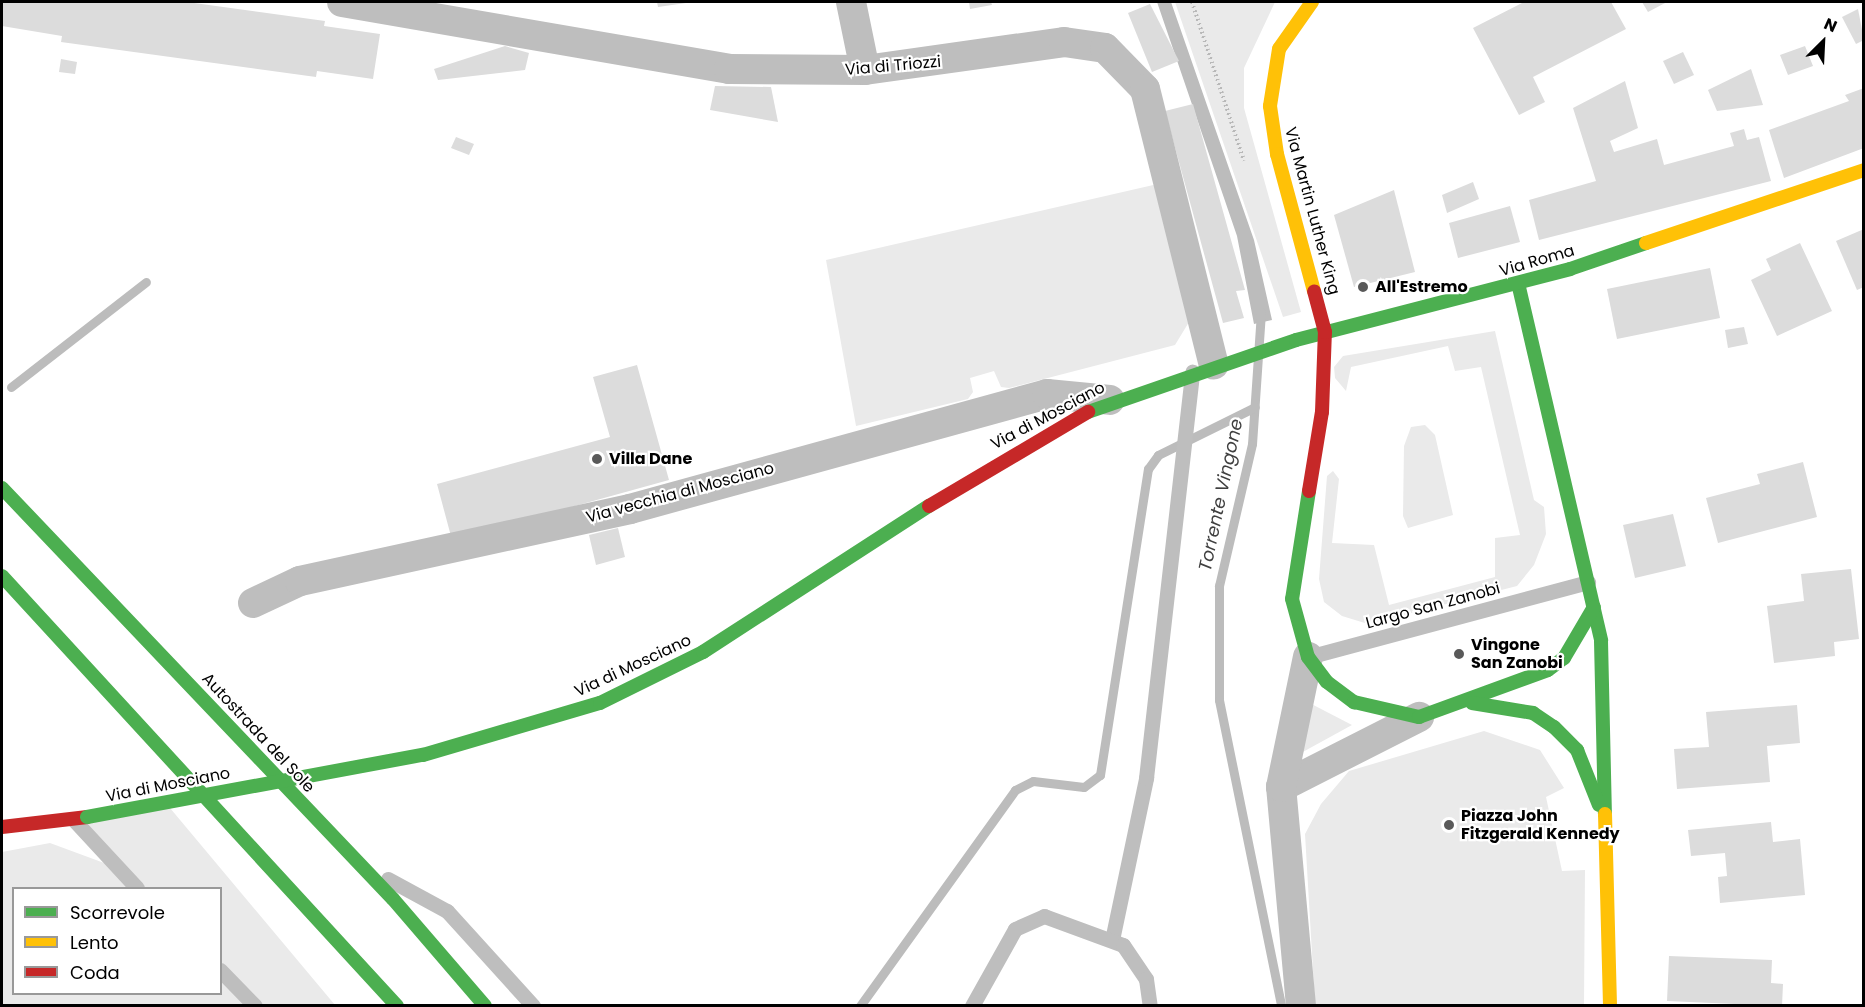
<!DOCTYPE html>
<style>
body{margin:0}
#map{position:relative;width:1865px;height:1007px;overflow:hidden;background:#fff;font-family:Poppins,sans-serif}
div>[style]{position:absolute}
.green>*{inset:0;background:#eaeaea}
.water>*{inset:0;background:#bcbcbc}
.stream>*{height:9px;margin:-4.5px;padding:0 4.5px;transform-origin:4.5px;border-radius:4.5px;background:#bcbcbc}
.building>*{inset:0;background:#dcdcdc}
.path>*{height:4px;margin-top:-2px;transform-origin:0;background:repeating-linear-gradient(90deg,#b8b8b8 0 1.5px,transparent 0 4.5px)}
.lane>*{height:15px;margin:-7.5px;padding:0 7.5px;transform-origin:7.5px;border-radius:7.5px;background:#bebebe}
.street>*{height:30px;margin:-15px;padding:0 15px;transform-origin:15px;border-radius:15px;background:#bebebe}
.fast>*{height:14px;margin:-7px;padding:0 7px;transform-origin:7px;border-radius:7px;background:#4caf50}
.slow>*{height:14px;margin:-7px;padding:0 7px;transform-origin:7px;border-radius:7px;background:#ffc107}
.jam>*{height:14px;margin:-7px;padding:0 7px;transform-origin:7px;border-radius:7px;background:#c62828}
.fast-bridge>*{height:14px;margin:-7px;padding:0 7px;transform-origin:7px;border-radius:7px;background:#4caf50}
.dots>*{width:16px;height:16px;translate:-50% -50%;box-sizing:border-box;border:3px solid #fff;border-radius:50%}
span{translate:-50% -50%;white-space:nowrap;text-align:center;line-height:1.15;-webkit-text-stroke:4.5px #fff;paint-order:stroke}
.street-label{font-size:16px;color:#000}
.poi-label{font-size:16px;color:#000;font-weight:700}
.left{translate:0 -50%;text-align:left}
.water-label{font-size:18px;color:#404040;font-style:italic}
.frame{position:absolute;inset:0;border:3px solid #000;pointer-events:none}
.legend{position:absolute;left:12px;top:887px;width:210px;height:108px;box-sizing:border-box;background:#fff;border:2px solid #999;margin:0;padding:8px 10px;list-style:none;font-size:18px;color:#000}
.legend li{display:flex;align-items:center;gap:12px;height:30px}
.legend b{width:30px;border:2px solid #999}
.north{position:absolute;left:1793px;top:12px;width:60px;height:60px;-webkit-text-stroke:4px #fff;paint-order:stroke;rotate:24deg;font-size:16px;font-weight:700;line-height:24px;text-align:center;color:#000}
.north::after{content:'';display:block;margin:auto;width:21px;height:27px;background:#000;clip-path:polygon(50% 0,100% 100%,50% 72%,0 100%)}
</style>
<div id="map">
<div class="green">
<div style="clip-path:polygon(1175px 2px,1275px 2px,1244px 68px,1244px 108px,1301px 312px,1283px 317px)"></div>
<div style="clip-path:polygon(1162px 183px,1189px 322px,1175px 345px,1009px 388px,1001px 387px,994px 371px,970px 378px,973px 392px,968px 399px,856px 426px,826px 260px)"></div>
<div style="clip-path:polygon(1495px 331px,1534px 500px,1544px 507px,1546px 534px,1534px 565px,1517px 586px,1368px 624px,1342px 616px,1324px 602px,1319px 579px,1327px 476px,1333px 471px,1339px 479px,1332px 543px,1374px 545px,1389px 605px,1495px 577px,1495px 538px,1520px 535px,1481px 367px,1455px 371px,1448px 346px,1351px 367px,1346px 391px,1335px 378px,1334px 367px,1343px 356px)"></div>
<div style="clip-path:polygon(1425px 425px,1435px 435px,1453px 515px,1408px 528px,1403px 516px,1404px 446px,1411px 427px)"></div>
<div style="clip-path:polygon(1296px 696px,1352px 725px,1290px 759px)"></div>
<div style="clip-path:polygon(1484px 731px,1540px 750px,1564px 788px,1546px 797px,1562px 871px,1585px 870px,1584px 1005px,1315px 1005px,1305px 834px,1321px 804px,1349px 771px)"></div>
<div style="clip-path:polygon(165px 802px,335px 1005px,2px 1005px,2px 852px,50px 843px,115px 867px,137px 888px,14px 888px,14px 994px,220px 994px,220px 888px,138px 888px,73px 819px)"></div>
</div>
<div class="water">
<div style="clip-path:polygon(1157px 2px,1171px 2px,1254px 240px,1272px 320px,1254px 324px,1237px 236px)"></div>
</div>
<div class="stream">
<div style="left:1261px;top:312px;width:132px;rotate:93.9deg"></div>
<div style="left:1252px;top:444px;width:146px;rotate:103.1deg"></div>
<div style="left:1219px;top:586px;width:114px;rotate:90deg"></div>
<div style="left:1219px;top:700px;width:312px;rotate:78.5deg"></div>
<div style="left:11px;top:387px;width:171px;rotate:-37.9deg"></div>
<div style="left:860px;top:1006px;width:266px;rotate:-54.3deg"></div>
<div style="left:1015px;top:790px;width:20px;rotate:-27deg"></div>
<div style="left:1033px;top:781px;width:51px;rotate:6.7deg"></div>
<div style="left:1084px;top:787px;width:20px;rotate:-37deg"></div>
<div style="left:1100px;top:775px;width:310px;rotate:-81.1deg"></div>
<div style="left:1148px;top:469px;width:17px;rotate:-54deg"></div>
<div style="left:1158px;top:455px;width:108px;rotate:-26.3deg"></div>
</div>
<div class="building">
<div style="clip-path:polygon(2px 2px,187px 2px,325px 21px,324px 26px,380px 34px,373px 79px,317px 71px,316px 77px,61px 42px,62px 36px,2px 26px)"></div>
<div style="clip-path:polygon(657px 2px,685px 2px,686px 3px,658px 7px)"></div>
<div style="clip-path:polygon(969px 2px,991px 2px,992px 5px,970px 9px)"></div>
<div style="clip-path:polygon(1524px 2px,1611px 2px,1626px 29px,1533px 77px,1545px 102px,1519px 115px,1473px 28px)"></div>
<div style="clip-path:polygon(1642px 2px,1667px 2px,1648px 12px)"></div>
<div style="clip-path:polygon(1150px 4px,1179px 61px,1152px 72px,1128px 13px)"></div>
<div style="clip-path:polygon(1858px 9px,1864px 40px,1856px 44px,1842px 17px)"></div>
<div style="clip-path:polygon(505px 46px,529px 53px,525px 70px,438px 80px,434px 69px)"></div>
<div style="clip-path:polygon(1805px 46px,1813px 66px,1788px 75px,1780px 55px)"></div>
<div style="clip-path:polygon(1683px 52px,1694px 75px,1674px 84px,1663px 61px)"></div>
<div style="clip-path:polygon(61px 59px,77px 62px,75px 74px,59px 72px)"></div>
<div style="clip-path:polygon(1751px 69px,1763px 105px,1717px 111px,1708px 90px)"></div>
<div style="clip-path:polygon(1625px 81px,1638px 128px,1610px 141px,1614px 152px,1657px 139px,1664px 165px,1734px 146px,1730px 133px,1744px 129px,1747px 140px,1759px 137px,1771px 181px,1539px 240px,1529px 200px,1596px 181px,1573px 108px)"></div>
<div style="clip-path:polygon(715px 86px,771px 87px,778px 122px,710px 110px)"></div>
<div style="clip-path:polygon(1864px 88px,1864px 148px,1784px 178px,1769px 130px,1849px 101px,1845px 95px)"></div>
<div style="clip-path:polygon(1193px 104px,1245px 290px,1236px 291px,1244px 318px,1223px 323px,1165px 111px)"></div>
<div style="clip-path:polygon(456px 137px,474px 144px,469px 155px,451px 148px)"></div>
<div style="clip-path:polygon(1473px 182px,1479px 199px,1447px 213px,1442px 195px)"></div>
<div style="clip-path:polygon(1394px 190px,1415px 272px,1354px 287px,1334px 215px)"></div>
<div style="clip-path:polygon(1510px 206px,1520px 242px,1458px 258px,1449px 223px)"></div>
<div style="clip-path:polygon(1864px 229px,1864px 287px,1857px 290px,1836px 241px)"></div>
<div style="clip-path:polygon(1800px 243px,1832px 311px,1777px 336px,1751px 280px,1771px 270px,1766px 259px)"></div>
<div style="clip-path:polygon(1710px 268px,1720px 318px,1617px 339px,1607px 289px)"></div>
<div style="clip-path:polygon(1744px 327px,1748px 344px,1728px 348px,1725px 330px)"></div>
<div style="clip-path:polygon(637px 365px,669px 480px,452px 540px,437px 484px,610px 437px,593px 377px)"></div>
<div style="clip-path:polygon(1803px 462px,1817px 517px,1718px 543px,1706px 498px,1760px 484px,1757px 474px)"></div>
<div style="clip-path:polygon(1673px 514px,1686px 566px,1635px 578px,1623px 525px)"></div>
<div style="clip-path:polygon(618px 528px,625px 557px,596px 565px,589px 535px)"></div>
<div style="clip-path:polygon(1851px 569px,1859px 639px,1834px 642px,1835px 656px,1774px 663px,1767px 606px,1804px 601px,1801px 574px)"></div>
<div style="clip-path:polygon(1797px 705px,1800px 743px,1767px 746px,1770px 782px,1677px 789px,1674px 749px,1709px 747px,1706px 712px)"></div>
<div style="clip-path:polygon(1771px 822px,1773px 842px,1800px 839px,1805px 895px,1720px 903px,1718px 877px,1727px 876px,1725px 853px,1691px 856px,1688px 830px)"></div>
<div style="clip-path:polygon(1669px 956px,1772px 960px,1771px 983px,1783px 984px,1782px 1006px,1667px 1001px)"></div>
</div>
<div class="path">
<div style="left:1192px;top:2px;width:167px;rotate:71.9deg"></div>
</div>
<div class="lane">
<div style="left:1308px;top:657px;width:290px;rotate:-15deg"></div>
<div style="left:73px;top:819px;width:94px;rotate:47.2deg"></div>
<div style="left:388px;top:879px;width:67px;rotate:28.5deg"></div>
<div style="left:447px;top:911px;width:128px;rotate:47.8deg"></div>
<div style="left:1112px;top:940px;width:166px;rotate:-78.1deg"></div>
<div style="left:1146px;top:778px;width:409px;rotate:-83.5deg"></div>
<div style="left:220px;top:970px;width:50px;rotate:45.8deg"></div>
<div style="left:972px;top:1006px;width:88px;rotate:-60.8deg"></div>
<div style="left:1015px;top:929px;width:32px;rotate:-24deg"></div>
<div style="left:1044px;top:916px;width:84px;rotate:20.2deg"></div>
<div style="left:1123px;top:945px;width:41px;rotate:55.9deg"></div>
<div style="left:1146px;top:979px;width:27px;rotate:82deg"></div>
</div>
<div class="street">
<div style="left:342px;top:2px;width:393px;rotate:9.8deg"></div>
<div style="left:729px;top:69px;width:136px;rotate:0.4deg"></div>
<div style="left:865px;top:70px;width:201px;rotate:-8deg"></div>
<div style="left:1064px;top:42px;width:41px;rotate:8.3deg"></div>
<div style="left:1105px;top:48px;width:57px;rotate:45.7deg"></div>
<div style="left:1145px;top:89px;width:284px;rotate:76deg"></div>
<div style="left:851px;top:2px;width:69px;rotate:78.4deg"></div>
<div style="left:253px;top:603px;width:52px;rotate:-25.1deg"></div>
<div style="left:300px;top:581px;width:338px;rotate:-12.3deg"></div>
<div style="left:630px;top:509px;width:433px;rotate:-15.4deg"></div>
<div style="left:1047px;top:394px;width:63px;rotate:5.4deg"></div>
<div style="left:1281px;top:787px;width:155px;rotate:-26.9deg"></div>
<div style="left:1301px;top:1006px;width:220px;rotate:-95.2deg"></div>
<div style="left:1281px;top:787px;width:133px;rotate:-78.3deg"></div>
</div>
<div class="fast">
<div style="left:1518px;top:283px;width:367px;rotate:76.9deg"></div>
<div style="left:1601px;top:641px;width:173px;rotate:88.7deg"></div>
<div style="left:1088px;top:412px;width:220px;rotate:-19.1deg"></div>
<div style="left:1296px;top:340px;width:283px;rotate:-14.5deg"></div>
<div style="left:1570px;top:269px;width:80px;rotate:-18.9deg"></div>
<div style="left:2px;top:488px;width:567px;rotate:46.43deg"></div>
<div style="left:393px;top:899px;width:141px;rotate:49.3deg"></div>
<div style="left:1309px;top:491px;width:109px;rotate:98.9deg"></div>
<div style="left:1292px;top:599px;width:60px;rotate:74.6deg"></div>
<div style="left:1308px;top:657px;width:31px;rotate:53deg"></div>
<div style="left:1327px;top:682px;width:34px;rotate:37deg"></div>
<div style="left:1354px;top:702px;width:67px;rotate:13deg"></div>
<div style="left:1419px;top:717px;width:137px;rotate:-20deg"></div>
<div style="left:1548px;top:670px;width:20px;rotate:-37deg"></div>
<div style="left:1564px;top:658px;width:59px;rotate:-59.5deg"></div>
<div style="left:2px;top:576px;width:584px;rotate:47.43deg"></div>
<div style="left:1472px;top:703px;width:62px;rotate:9.3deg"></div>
<div style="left:1533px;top:713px;width:25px;rotate:34deg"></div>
<div style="left:1554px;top:727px;width:33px;rotate:45deg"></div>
<div style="left:1577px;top:750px;width:59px;rotate:68.2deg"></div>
<div style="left:423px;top:755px;width:184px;rotate:-16.4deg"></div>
<div style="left:600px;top:703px;width:115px;rotate:-26.3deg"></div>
<div style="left:703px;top:652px;width:269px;rotate:-32.9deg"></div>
</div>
<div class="slow">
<div style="left:1312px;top:2px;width:57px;rotate:125.1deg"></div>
<div style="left:1279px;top:49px;width:58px;rotate:99deg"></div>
<div style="left:1270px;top:106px;width:49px;rotate:81.7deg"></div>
<div style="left:1277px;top:154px;width:142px;rotate:74.9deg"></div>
<div style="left:1646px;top:243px;width:230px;rotate:-18.5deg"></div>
<div style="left:1605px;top:814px;width:192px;rotate:88.5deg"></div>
</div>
<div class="jam">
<div style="left:1309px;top:491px;width:80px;rotate:-80.7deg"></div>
<div style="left:1322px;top:412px;width:80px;rotate:-87.9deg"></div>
<div style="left:1325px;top:332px;width:42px;rotate:-105deg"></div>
<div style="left:929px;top:506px;width:185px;rotate:-30.6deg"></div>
<div style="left:2px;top:827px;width:86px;rotate:-6.7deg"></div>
</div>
<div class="fast-bridge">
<div style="left:87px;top:817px;width:342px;rotate:-10.5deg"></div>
</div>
<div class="dots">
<div style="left:1363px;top:287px;background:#595959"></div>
<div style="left:597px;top:459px;background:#595959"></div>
<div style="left:1459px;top:654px;background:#595959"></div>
<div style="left:1449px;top:825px;background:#595959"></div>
</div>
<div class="street-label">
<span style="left:893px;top:66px;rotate:-5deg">Via di Triozzi</span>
<span style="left:1312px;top:211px;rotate:75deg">Via Martin Luther King</span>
<span style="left:1537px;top:261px;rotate:-16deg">Via Roma</span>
<span style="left:1048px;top:416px;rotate:-28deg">Via di Mosciano</span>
<span style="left:680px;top:493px;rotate:-15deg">Via vecchia di Mosciano</span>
<span style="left:1433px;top:606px;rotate:-15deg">Largo San Zanobi</span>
<span style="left:633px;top:666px;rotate:-25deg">Via di Mosciano</span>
<span style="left:258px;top:733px;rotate:47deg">Autostrada del Sole</span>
<span style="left:168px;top:785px;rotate:-11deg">Via di Mosciano</span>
</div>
<div class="poi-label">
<span class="left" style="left:1375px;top:287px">All'Estremo</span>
<span class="left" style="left:609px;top:459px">Villa Dane</span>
<span class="left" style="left:1471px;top:654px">Vingone<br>San Zanobi</span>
<span class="left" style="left:1461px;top:825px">Piazza John<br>Fitzgerald Kennedy</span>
</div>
<div class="water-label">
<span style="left:1221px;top:495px;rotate:-78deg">Torrente Vingone</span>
</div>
<div class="frame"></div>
<ul class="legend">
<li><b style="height:8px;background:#4caf50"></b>Scorrevole</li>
<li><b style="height:8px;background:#ffc107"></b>Lento</li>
<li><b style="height:8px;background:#c62828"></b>Coda</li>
</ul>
<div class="north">N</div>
</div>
